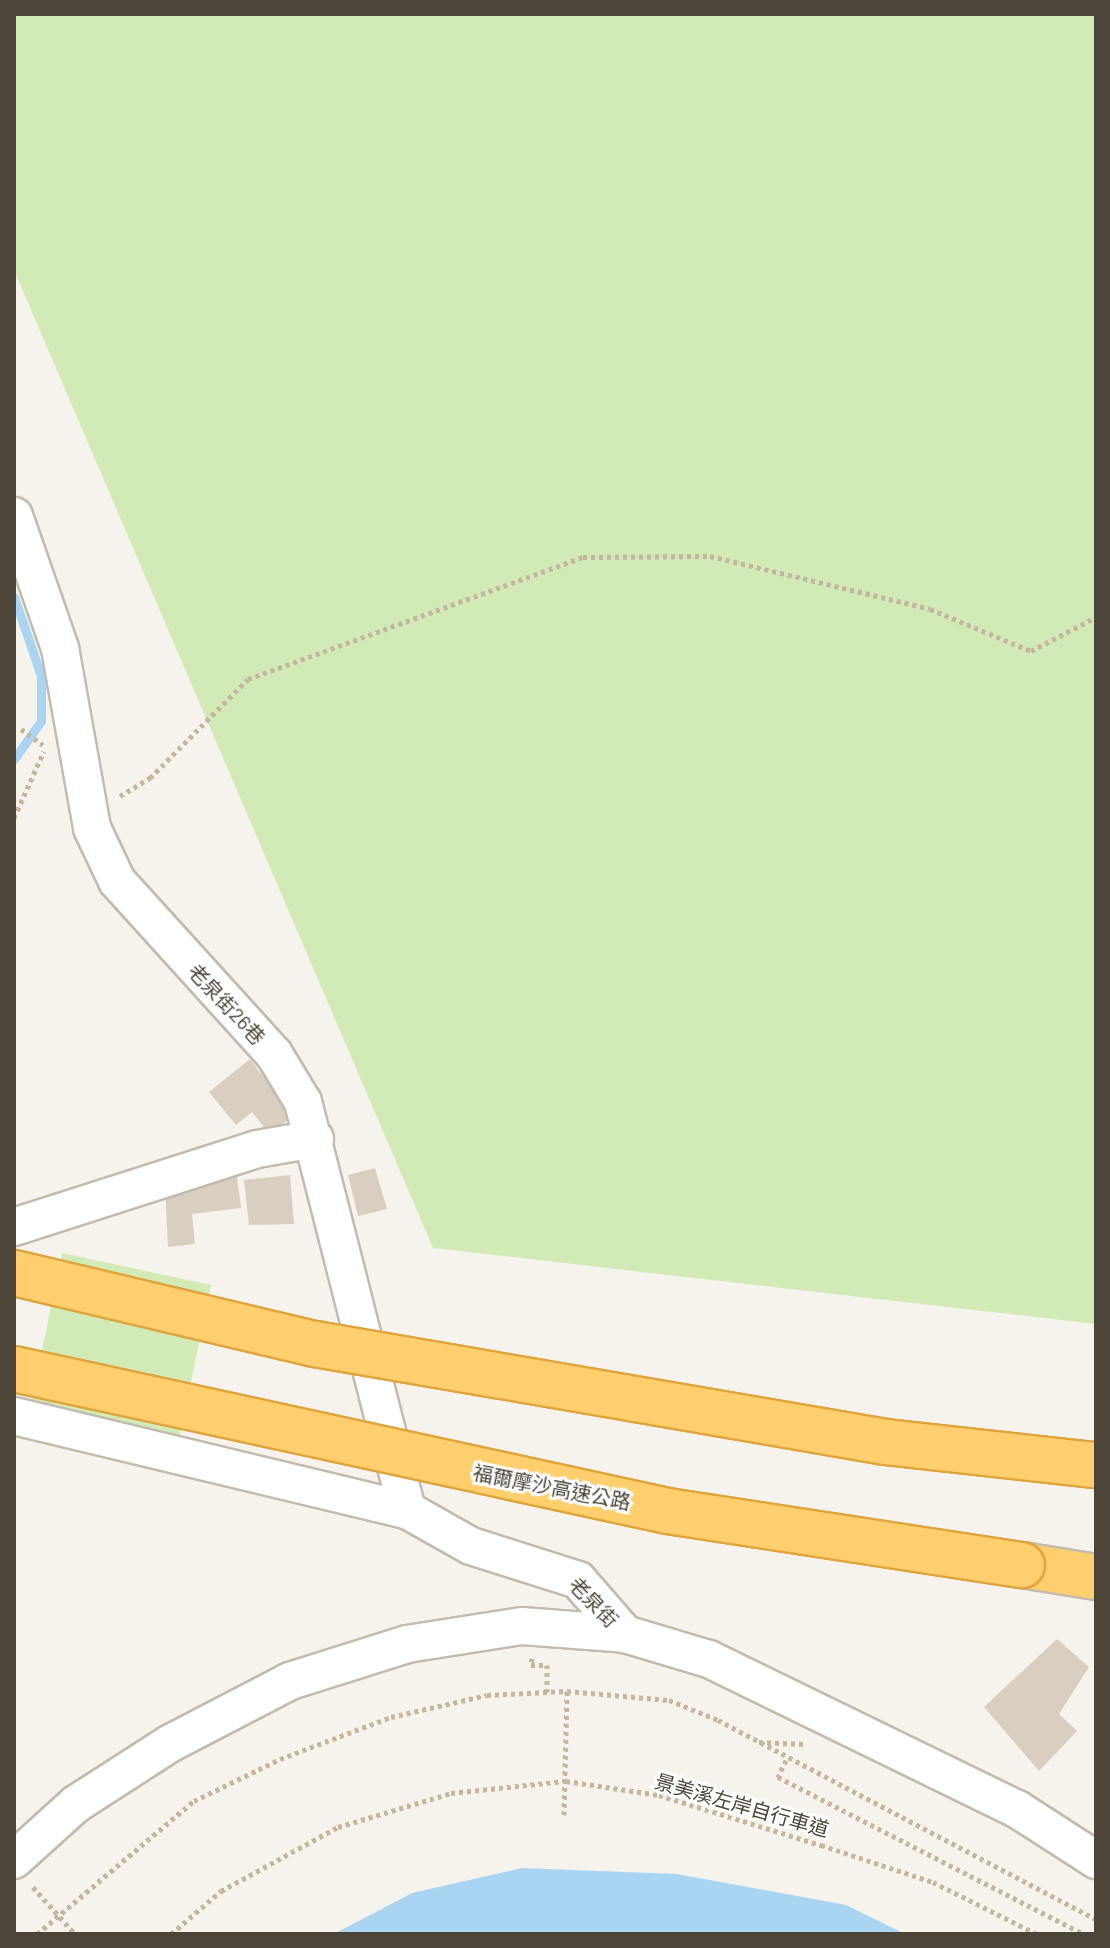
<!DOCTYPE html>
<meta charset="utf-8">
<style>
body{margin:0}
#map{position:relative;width:1110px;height:1948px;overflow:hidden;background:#f6f3ec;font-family:Barlow,"Noto Sans TC",sans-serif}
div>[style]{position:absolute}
.green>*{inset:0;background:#d2eab5}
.water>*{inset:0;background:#a9d4f2}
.stream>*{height:9px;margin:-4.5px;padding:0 4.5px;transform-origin:4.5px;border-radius:4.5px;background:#a9d4f2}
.building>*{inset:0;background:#d8cfc1}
.path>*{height:5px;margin-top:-2.5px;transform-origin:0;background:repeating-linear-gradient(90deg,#c4b79f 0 4px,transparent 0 8px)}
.roads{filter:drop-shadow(2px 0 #c2bbae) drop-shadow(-2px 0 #c2bbae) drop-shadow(0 2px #c2bbae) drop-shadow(0 -2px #c2bbae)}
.minor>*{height:36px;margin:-18px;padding:0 18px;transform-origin:18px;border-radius:18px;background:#fff}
.highway>*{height:44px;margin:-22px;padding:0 22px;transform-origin:22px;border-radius:22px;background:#ffcf6e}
.bridges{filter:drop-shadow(2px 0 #e0a43c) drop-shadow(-2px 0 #e0a43c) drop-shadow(0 2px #e0a43c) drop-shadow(0 -2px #e0a43c)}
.highway-bridge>*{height:44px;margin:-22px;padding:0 22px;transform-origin:22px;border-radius:22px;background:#ffcf6e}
span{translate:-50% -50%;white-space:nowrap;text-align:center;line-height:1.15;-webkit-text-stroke:6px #fff;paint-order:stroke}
.street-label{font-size:20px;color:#4b4439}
.frame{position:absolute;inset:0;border:16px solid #4b4439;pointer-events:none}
</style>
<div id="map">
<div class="green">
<div style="clip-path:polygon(14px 14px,1096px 14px,1096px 1324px,433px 1248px,14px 270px)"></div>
<div style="clip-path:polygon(62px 1253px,211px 1285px,178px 1445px,29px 1414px)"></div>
</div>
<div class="water">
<div style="clip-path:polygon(522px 1868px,677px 1874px,846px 1905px,905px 1934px,334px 1934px,412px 1893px)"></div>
</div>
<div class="stream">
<div style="left:14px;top:597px;width:83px;rotate:71.1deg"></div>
<div style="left:41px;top:676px;width:45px;rotate:90deg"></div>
<div style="left:41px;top:721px;width:47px;rotate:125.4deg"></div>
</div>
<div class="building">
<div style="clip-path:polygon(250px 1059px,293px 1116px,270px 1134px,252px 1112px,236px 1125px,209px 1092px)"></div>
<div style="clip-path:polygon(375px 1168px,387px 1209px,358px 1216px,348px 1175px)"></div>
<div style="clip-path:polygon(290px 1175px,294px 1224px,249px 1225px,244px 1180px)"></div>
<div style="clip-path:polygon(237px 1176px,241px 1208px,192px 1214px,195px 1244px,168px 1247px,165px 1188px)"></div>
<div style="clip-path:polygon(1057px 1639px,1089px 1667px,1059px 1714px,1077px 1731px,1039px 1771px,984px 1707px)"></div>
</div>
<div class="path">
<div style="left:21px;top:729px;width:27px;rotate:36deg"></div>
<div style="left:120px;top:796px;width:35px;rotate:-31deg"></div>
<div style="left:150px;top:778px;width:139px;rotate:-45.3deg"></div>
<div style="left:248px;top:679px;width:357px;rotate:-20deg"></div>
<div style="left:583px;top:557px;width:127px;rotate:-0.5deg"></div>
<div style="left:710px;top:556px;width:226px;rotate:13.5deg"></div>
<div style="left:930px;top:609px;width:109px;rotate:22.6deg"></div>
<div style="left:1031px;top:651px;width:73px;rotate:-27.6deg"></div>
<div style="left:14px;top:818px;width:73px;rotate:-65.9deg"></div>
<div style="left:532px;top:1658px;width:7px;rotate:98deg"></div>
<div style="left:531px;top:1665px;width:16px"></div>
<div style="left:547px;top:1665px;width:27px;rotate:90deg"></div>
<div style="left:759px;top:1742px;width:45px;rotate:2.5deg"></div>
<div style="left:786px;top:1760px;width:19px;rotate:115deg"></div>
<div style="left:778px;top:1777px;width:344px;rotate:27.2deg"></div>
<div style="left:564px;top:1815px;width:124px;rotate:-88.6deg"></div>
<div style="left:33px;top:1887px;width:63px;rotate:48.2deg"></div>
<div style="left:37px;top:1934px;width:206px;rotate:-40.3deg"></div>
<div style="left:194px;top:1801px;width:96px;rotate:-26deg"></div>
<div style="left:280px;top:1759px;width:119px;rotate:-20.7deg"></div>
<div style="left:391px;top:1717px;width:98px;rotate:-12.9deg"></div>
<div style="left:487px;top:1695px;width:80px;rotate:-2.9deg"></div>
<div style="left:567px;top:1691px;width:102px;rotate:5deg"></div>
<div style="left:669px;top:1700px;width:53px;rotate:22.2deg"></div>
<div style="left:718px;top:1720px;width:427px;rotate:27.8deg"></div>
<div style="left:171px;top:1934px;width:66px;rotate:-40.7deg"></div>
<div style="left:221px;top:1891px;width:133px;rotate:-28.7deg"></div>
<div style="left:338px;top:1827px;width:118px;rotate:-16.7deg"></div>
<div style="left:451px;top:1793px;width:116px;rotate:-6deg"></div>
<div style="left:566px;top:1781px;width:94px;rotate:8.6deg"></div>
<div style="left:659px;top:1795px;width:170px;rotate:17.2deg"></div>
<div style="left:821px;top:1845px;width:118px;rotate:18.3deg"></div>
<div style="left:933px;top:1882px;width:116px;rotate:26.6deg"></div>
</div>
<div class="roads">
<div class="minor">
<div style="left:14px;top:516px;width:140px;rotate:70.8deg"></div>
<div style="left:60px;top:648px;width:183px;rotate:79.9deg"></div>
<div style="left:92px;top:828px;width:59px;rotate:64.7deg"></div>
<div style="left:117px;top:881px;width:234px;rotate:47.8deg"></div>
<div style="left:274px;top:1054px;width:56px;rotate:58.9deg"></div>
<div style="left:303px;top:1102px;width:421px;rotate:75.7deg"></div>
<div style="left:14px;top:1227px;width:255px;rotate:-17.8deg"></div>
<div style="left:257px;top:1149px;width:59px;rotate:-9.8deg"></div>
<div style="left:14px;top:1416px;width:404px;rotate:13.5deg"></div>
<div style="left:407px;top:1510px;width:73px;rotate:29.4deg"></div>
<div style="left:471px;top:1546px;width:112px;rotate:17.6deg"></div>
<div style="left:578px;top:1580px;width:72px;rotate:49deg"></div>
<div style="left:14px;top:1860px;width:84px;rotate:-42.1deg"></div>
<div style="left:76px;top:1804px;width:111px;rotate:-32.8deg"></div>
<div style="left:169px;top:1744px;width:136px;rotate:-27.5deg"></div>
<div style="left:290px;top:1681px;width:123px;rotate:-17.5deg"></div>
<div style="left:407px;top:1644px;width:116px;rotate:-8.9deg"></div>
<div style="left:522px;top:1626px;width:103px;rotate:4.4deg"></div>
<div style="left:625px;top:1634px;width:88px;rotate:16.6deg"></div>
<div style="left:709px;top:1659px;width:343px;rotate:26deg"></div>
<div style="left:1017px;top:1809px;width:94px;rotate:32.8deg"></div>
</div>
<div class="highway">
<div style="left:1022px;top:1565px;width:75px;rotate:9.2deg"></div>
</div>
</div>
<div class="bridges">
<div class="highway-bridge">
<div style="left:14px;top:1273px;width:309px;rotate:13.3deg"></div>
<div style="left:315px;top:1344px;width:579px;rotate:9.74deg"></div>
<div style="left:886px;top:1442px;width:211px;rotate:6.3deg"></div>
<div style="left:14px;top:1369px;width:669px;rotate:12.25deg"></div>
<div style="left:668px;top:1511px;width:358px;rotate:8.7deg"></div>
</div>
</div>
<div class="street-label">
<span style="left:227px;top:1004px;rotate:47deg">老泉街26巷</span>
<span style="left:552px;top:1487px;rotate:11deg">福爾摩沙高速公路</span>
<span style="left:594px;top:1602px;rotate:46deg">老泉街</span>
<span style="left:742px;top:1805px;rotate:16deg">景美溪左岸自行車道</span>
</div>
<div class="frame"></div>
</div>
